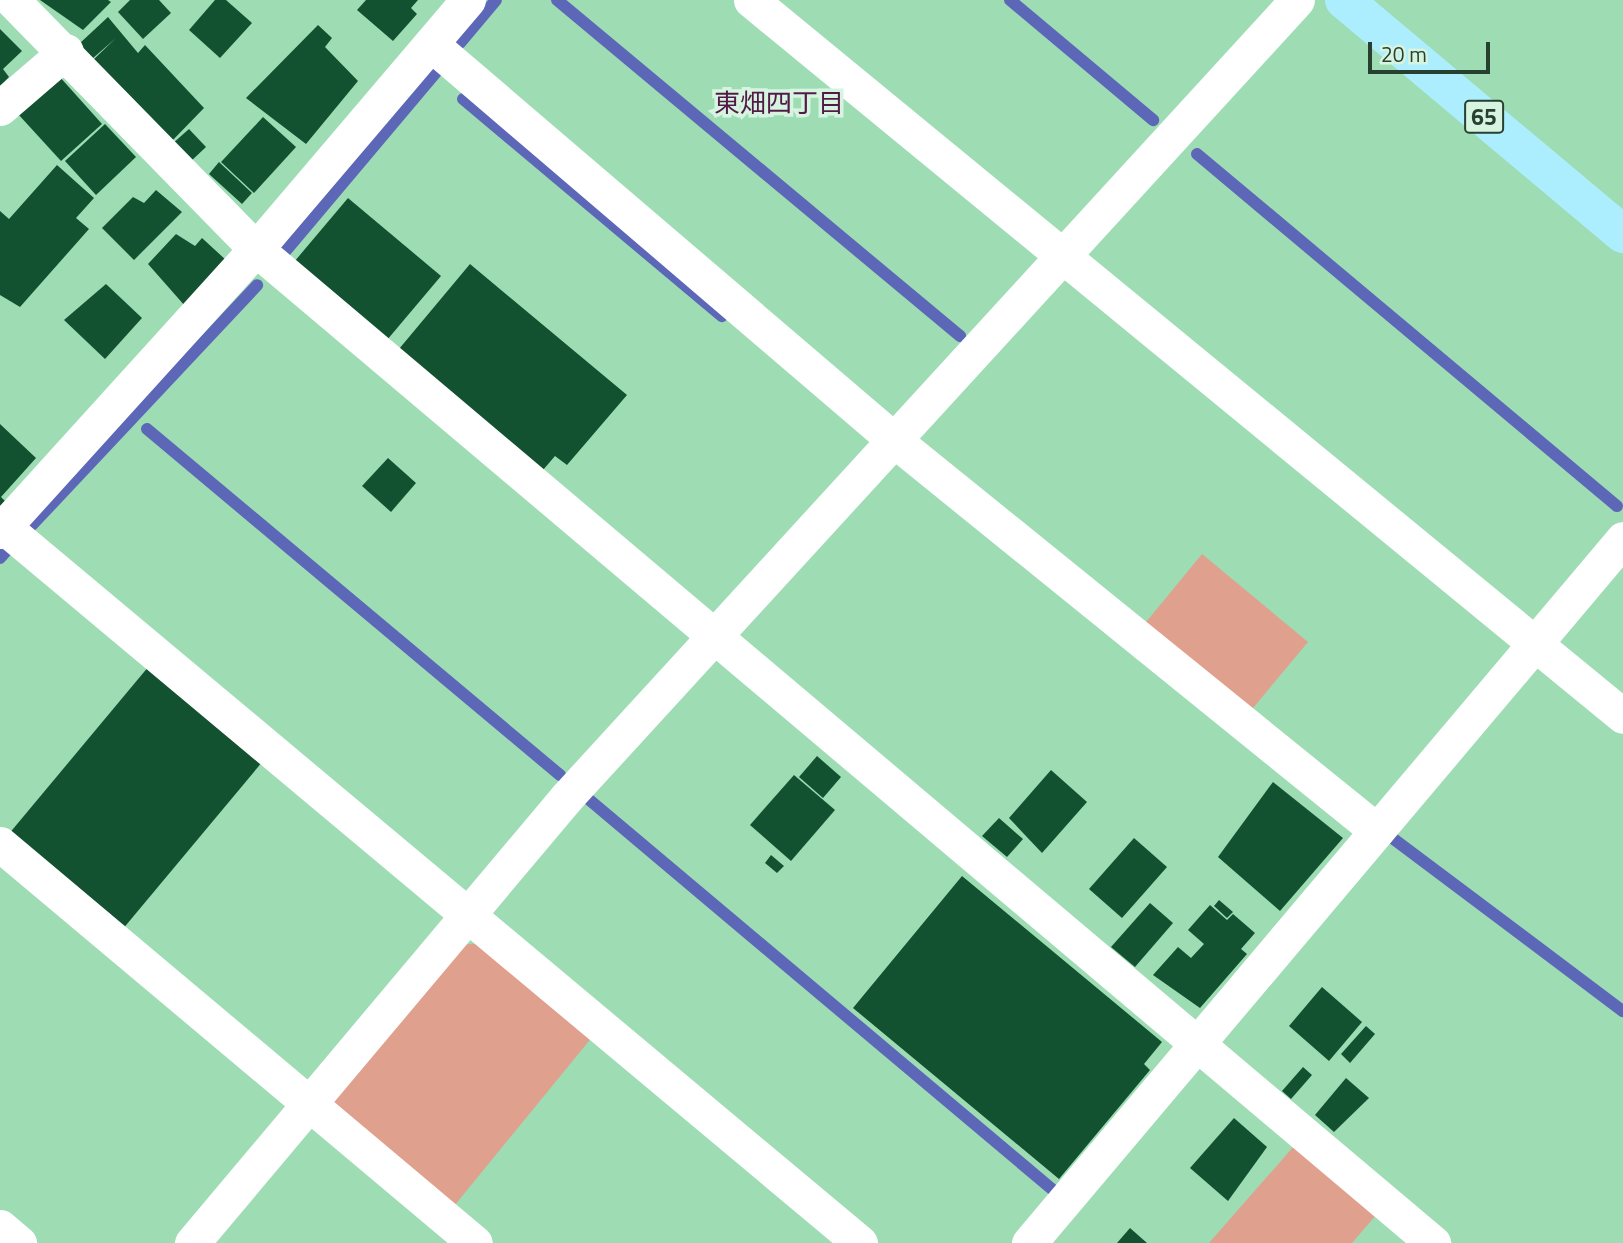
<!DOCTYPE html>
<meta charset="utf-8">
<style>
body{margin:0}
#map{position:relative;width:1623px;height:1243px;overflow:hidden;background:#9edcb4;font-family:"Titillium Web","Noto Sans JP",sans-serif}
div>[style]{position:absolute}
.green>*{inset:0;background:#e0a08e}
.stream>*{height:12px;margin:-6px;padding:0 6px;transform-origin:6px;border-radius:6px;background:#5d67b7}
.building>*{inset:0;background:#135231}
.minor>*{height:35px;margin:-17.5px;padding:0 17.5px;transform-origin:17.5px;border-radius:17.5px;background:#fff}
.primary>*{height:38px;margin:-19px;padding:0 19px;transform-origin:19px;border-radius:19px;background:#aceefe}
span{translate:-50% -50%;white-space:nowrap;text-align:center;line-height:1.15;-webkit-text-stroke:7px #d6f4e0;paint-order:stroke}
.shield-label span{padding:2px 5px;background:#d6f4e0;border:2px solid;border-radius:5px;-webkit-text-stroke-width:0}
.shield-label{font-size:23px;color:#274030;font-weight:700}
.neighbourhood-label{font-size:26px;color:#521b47}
.scale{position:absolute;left:1368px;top:42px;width:122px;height:32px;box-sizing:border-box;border:4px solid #274030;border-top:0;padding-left:9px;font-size:21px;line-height:24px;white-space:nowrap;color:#274030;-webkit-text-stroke:5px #d6f4e0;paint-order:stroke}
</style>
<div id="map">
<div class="green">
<div style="clip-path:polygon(1202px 554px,1308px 642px,1248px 714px,1142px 627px)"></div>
<div style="clip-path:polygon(481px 943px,593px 1036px,450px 1211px,333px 1113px,330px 1095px,460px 945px)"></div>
<div style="clip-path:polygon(1294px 1146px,1376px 1215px,1352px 1243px,1209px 1243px)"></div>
</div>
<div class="stream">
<div style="left:557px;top:0;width:525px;rotate:39.82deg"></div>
<div style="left:1010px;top:0;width:187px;rotate:40deg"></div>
<div style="left:460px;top:43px;width:56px;rotate:-50.1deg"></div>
<div style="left:463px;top:99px;width:338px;rotate:40deg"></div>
<div style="left:1197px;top:154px;width:548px;rotate:39.97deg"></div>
<div style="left:283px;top:254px;width:238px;rotate:-49.9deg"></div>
<div style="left:147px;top:429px;width:539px;rotate:39.96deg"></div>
<div style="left:32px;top:525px;width:329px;rotate:-46.8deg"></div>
<div style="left:0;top:558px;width:12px;rotate:-48deg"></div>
<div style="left:586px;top:797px;width:610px;rotate:40.08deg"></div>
<div style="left:1391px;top:837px;width:290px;rotate:36.9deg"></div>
</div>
<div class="building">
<div style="clip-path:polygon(40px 0,108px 0,111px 2px,83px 30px)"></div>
<div style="clip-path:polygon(130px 0,159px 0,171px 13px,143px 39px,118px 12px)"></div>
<div style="clip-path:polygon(215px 0,226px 0,252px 23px,220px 58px,189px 30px)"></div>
<div style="clip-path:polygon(366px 0,418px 0,411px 8px,417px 14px,393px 41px,357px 10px)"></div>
<div style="clip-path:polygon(108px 17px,138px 53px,145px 45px,204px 108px,170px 143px,93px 60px,116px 38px,92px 59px,79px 44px)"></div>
<div style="clip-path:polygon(318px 25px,332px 38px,325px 47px,358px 81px,306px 144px,246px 98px)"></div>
<div style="clip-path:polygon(0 29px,22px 51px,3px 69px,9px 77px,0 86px)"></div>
<div style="clip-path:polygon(59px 76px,102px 124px,61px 161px,18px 114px)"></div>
<div style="clip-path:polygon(263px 117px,296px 147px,254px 193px,221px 162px)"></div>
<div style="clip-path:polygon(105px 124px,136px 157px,96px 195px,65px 161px)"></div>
<div style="clip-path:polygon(189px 129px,206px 147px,189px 163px,172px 144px)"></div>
<div style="clip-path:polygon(219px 162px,252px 193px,242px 204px,209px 174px)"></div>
<div style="clip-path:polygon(57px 165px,94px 198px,76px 218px,89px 229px,20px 307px,0 295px,0 211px,9px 219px)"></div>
<div style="clip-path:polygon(156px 190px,182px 212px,134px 260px,102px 228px,133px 197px,144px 203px)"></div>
<div style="clip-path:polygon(348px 198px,441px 276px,387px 340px,294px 262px)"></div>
<div style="clip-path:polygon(176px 234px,195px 246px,202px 238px,227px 261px,185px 306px,148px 264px)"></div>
<div style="clip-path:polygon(470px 264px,627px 395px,567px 465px,555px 456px,543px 470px,399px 349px)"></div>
<div style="clip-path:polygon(106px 284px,142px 318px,105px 359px,64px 320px)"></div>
<div style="clip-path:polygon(0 424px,36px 458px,1px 497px,5px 501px,0 506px)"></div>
<div style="clip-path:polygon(388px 458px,416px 483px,391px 512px,362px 486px)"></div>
<div style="clip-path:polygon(149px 666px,263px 761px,122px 930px,8px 835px)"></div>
<div style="clip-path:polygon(817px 756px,841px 777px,823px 798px,799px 777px)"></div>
<div style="clip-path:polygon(1051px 770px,1087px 802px,1042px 853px,1009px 818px)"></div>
<div style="clip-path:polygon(794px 775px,835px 810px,791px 861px,750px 825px)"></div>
<div style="clip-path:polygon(1273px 782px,1343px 838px,1280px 911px,1218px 857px)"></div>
<div style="clip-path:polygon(999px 818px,1023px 839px,1007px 857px,982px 836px)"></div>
<div style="clip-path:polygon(1134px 838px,1167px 867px,1122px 918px,1089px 889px)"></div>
<div style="clip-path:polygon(771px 855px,784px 866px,777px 873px,765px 863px)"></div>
<div style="clip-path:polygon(962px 876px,1162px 1042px,1144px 1064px,1150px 1070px,1059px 1179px,853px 1008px)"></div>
<div style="clip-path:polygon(1219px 900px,1233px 912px,1227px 918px,1214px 906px)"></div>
<div style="clip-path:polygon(1150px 903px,1173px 923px,1135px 967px,1111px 947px)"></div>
<div style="clip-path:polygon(1210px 905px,1227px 920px,1233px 914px,1255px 933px,1241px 949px,1247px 954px,1200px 1008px,1153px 975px,1178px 947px,1191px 958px,1204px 944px,1188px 930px)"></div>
<div style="clip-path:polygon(1322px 987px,1362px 1022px,1329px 1061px,1289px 1026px)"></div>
<div style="clip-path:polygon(1366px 1026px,1375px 1034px,1350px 1063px,1341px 1054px)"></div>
<div style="clip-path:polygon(1303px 1067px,1312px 1075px,1291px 1099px,1282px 1091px)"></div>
<div style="clip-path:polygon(1346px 1078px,1369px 1098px,1334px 1132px,1315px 1115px)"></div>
<div style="clip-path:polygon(1234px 1118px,1267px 1147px,1228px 1201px,1190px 1168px)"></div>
<div style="clip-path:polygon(1130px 1228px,1147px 1243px,1117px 1243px)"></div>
</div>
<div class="minor">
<div style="left:12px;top:0;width:349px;rotate:45.6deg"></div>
<div style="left:256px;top:249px;width:1541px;rotate:40.18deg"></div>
<div style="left:751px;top:0;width:1128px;rotate:39.39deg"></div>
<div style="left:431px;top:44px;width:609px;rotate:40.54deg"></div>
<div style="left:894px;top:440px;width:621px;rotate:38.99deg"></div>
<div style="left:0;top:108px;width:87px;rotate:-40.8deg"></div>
<div style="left:4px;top:527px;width:1116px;rotate:39.91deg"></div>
<div style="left:0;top:531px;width:381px;rotate:-47.8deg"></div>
<div style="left:256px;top:249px;width:327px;rotate:-49.6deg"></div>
<div style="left:0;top:844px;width:620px;rotate:40.03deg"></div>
<div style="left:0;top:1227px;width:25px;rotate:40deg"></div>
<div style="left:192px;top:1243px;width:581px;rotate:-49.95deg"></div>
<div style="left:566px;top:798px;width:1082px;rotate:-47.51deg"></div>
<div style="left:1029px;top:1243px;width:921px;rotate:-49.84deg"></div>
</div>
<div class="primary">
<div style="left:1344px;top:0;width:364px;rotate:40deg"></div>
</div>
<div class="shield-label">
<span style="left:1484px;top:117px">65</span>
</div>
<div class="neighbourhood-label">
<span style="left:779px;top:103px">東畑四丁目</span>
</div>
<div class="scale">20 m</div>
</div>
